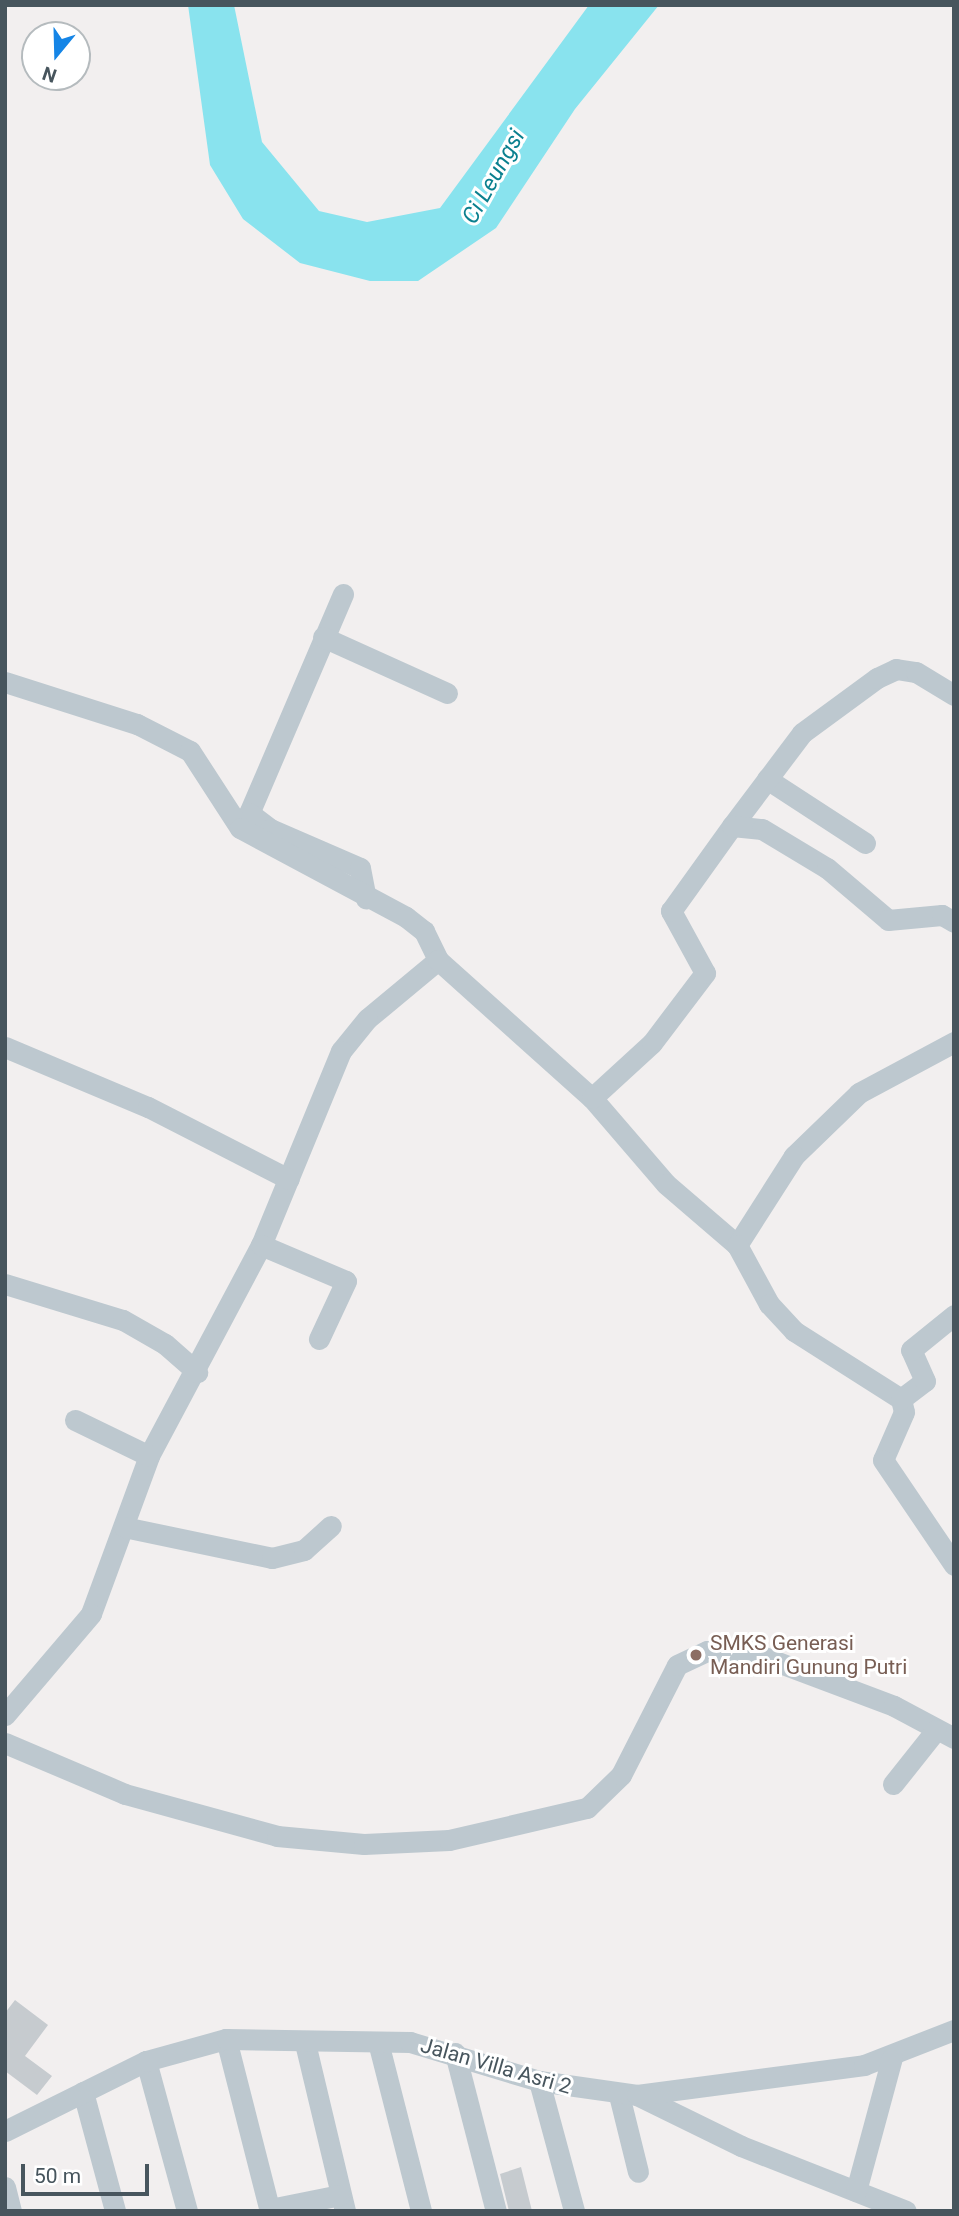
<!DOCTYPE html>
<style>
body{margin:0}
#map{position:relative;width:959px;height:2216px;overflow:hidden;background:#f2efef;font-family:Roboto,sans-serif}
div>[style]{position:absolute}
.water>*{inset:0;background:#89e3ee}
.building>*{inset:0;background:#c6cbcf}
.minor>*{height:21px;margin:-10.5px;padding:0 10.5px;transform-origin:10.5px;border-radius:10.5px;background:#bdc8cf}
.dots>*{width:19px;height:19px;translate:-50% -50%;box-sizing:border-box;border:4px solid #fff;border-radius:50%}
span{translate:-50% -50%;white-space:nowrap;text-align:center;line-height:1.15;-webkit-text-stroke:6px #fff;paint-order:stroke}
.education-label{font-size:21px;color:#785e54}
.left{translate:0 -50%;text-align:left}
.street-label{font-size:21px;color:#47555d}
.water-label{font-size:23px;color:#0b808f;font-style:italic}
.frame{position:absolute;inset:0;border:7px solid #47555d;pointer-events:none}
.north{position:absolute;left:21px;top:21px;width:70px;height:70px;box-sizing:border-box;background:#fff;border:2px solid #b5bbbe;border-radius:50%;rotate:199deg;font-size:19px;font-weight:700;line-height:28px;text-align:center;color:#47555d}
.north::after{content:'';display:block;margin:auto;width:24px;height:32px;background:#1585e6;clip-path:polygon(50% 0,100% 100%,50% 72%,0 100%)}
.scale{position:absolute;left:21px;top:2164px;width:128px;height:32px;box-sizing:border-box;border:4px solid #47555d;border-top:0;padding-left:9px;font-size:21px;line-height:24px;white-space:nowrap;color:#47555d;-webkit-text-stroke:5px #fff;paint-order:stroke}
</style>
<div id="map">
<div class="water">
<div style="clip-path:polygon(188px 5px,234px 5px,262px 142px,319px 211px,367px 222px,440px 208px,589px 5px,659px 5px,575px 109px,496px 228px,418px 281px,370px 281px,300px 263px,243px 219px,210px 165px)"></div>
</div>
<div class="building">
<div style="clip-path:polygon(15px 2000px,48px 2025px,25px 2056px,52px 2076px,37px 2095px,5px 2071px,5px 2013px)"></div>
<div style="clip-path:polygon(521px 2167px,532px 2211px,509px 2211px,500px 2174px)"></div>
</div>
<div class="minor">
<div style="left:343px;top:594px;width:238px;rotate:113.2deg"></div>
<div style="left:249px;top:813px;width:26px;rotate:37deg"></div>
<div style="left:270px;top:829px;width:98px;rotate:23.4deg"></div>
<div style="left:360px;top:868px;width:31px;rotate:79deg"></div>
<div style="left:323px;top:637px;width:136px;rotate:24.3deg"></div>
<div style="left:5px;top:682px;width:139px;rotate:17.7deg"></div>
<div style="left:137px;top:724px;width:59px;rotate:27deg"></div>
<div style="left:190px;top:751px;width:92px;rotate:57deg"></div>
<div style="left:240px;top:828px;width:188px;rotate:28.2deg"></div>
<div style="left:406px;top:917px;width:23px;rotate:38deg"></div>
<div style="left:424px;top:931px;width:32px;rotate:64deg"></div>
<div style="left:438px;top:960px;width:92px;rotate:140.3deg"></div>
<div style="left:367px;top:1019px;width:41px;rotate:129.1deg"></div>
<div style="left:341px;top:1051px;width:210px;rotate:112.4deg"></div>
<div style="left:261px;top:1245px;width:239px;rotate:118deg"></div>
<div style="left:149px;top:1456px;width:168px;rotate:110.2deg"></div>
<div style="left:91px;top:1614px;width:133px;rotate:130.4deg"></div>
<div style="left:767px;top:779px;width:117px;rotate:33.1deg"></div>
<div style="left:732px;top:826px;width:116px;rotate:-53deg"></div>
<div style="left:802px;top:733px;width:93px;rotate:-36.3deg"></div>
<div style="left:877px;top:678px;width:21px;rotate:-25deg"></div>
<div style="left:896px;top:669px;width:20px;rotate:9deg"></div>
<div style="left:916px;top:672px;width:44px;rotate:31.2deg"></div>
<div style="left:438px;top:960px;width:207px;rotate:41.9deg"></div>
<div style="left:592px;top:1098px;width:113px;rotate:49.3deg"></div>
<div style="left:666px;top:1184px;width:94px;rotate:40.7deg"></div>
<div style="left:954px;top:1042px;width:108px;rotate:151.8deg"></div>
<div style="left:859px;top:1093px;width:91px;rotate:135.9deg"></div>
<div style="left:794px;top:1156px;width:106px;rotate:122.6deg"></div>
<div style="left:737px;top:1245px;width:67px;rotate:61.5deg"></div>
<div style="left:769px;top:1304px;width:37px;rotate:47deg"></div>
<div style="left:794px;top:1331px;width:127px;rotate:32.4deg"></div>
<div style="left:901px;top:1399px;width:13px;rotate:77deg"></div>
<div style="left:904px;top:1412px;width:52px;rotate:113.6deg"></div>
<div style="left:883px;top:1460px;width:127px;rotate:55.9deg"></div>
<div style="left:5px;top:1047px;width:155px;rotate:22.8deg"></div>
<div style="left:148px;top:1107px;width:158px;rotate:27.1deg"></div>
<div style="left:592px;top:1098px;width:81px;rotate:-42.5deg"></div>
<div style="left:652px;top:1043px;width:88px;rotate:-52.9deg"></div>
<div style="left:705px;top:973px;width:71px;rotate:-118.7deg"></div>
<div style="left:671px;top:911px;width:105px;rotate:-54.3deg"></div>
<div style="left:732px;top:826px;width:30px;rotate:6deg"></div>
<div style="left:762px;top:829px;width:76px;rotate:31deg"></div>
<div style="left:827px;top:868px;width:80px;rotate:40.4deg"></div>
<div style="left:888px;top:920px;width:54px;rotate:-5.3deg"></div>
<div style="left:942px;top:915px;width:14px;rotate:30deg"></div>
<div style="left:261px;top:1245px;width:92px;rotate:23deg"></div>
<div style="left:346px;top:1281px;width:64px;rotate:115deg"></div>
<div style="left:5px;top:1284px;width:123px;rotate:17deg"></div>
<div style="left:123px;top:1320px;width:48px;rotate:29.7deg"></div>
<div style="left:165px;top:1344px;width:43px;rotate:41.2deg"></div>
<div style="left:901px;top:1399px;width:30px;rotate:-37deg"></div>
<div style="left:925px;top:1381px;width:34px;rotate:-114deg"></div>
<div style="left:911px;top:1350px;width:55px;rotate:-39.1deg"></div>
<div style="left:75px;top:1420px;width:82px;rotate:25.9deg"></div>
<div style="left:124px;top:1527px;width:151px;rotate:11.8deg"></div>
<div style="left:272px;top:1558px;width:33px;rotate:-14deg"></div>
<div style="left:304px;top:1550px;width:36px;rotate:-42deg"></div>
<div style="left:5px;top:1743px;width:130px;rotate:23deg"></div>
<div style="left:125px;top:1794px;width:158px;rotate:15.4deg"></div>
<div style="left:277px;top:1836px;width:87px;rotate:5.3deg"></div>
<div style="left:364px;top:1844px;width:85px;rotate:-2.7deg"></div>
<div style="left:449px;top:1840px;width:142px;rotate:-13.1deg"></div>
<div style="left:587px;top:1808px;width:47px;rotate:-44.1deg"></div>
<div style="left:621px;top:1775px;width:123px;rotate:-63deg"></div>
<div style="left:677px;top:1665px;width:33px;rotate:-25deg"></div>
<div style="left:707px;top:1651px;width:49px;rotate:3.5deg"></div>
<div style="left:756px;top:1654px;width:147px;rotate:20.6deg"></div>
<div style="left:894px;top:1706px;width:68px;rotate:28.1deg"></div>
<div style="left:893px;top:1784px;width:69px;rotate:-51.5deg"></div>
<div style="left:226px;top:2039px;width:178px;rotate:75.7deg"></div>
<div style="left:378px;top:2042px;width:174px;rotate:75.7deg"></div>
<div style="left:305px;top:2043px;width:173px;rotate:76.6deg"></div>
<div style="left:455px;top:2053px;width:163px;rotate:75.5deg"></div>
<div style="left:146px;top:2061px;width:156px;rotate:74.7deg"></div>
<div style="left:539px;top:2081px;width:135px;rotate:74.9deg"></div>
<div style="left:83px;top:2092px;width:123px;rotate:74.9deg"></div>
<div style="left:619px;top:2095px;width:79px;rotate:76.1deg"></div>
<div style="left:637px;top:2095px;width:116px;rotate:26.1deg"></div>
<div style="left:741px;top:2146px;width:177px;rotate:21.5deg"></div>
<div style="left:5px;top:2131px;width:157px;rotate:-26.4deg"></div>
<div style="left:146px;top:2061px;width:83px;rotate:-15.4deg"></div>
<div style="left:226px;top:2039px;width:184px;rotate:0.9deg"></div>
<div style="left:410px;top:2042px;width:135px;rotate:16.8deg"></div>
<div style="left:539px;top:2081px;width:99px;rotate:8.1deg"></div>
<div style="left:637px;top:2095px;width:229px;rotate:-7.5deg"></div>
<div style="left:864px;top:2065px;width:97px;rotate:-21.3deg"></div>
<div style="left:5px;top:2187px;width:25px;rotate:76deg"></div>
<div style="left:856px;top:2191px;width:138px;rotate:-74.9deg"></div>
<div style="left:270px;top:2209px;width:71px;rotate:-11.3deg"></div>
</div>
<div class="dots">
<div style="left:696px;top:1655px;background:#8d6e63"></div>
</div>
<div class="education-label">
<span class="left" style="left:710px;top:1655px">SMKS Generasi<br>Mandiri Gunung Putri</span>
</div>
<div class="street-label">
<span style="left:496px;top:2066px;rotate:16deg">Jalan Villa Asri 2</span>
</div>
<div class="water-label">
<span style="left:494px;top:177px;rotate:-61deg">Ci Leungsi</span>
</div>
<div class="frame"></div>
<div class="north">N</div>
<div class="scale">50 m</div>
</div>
